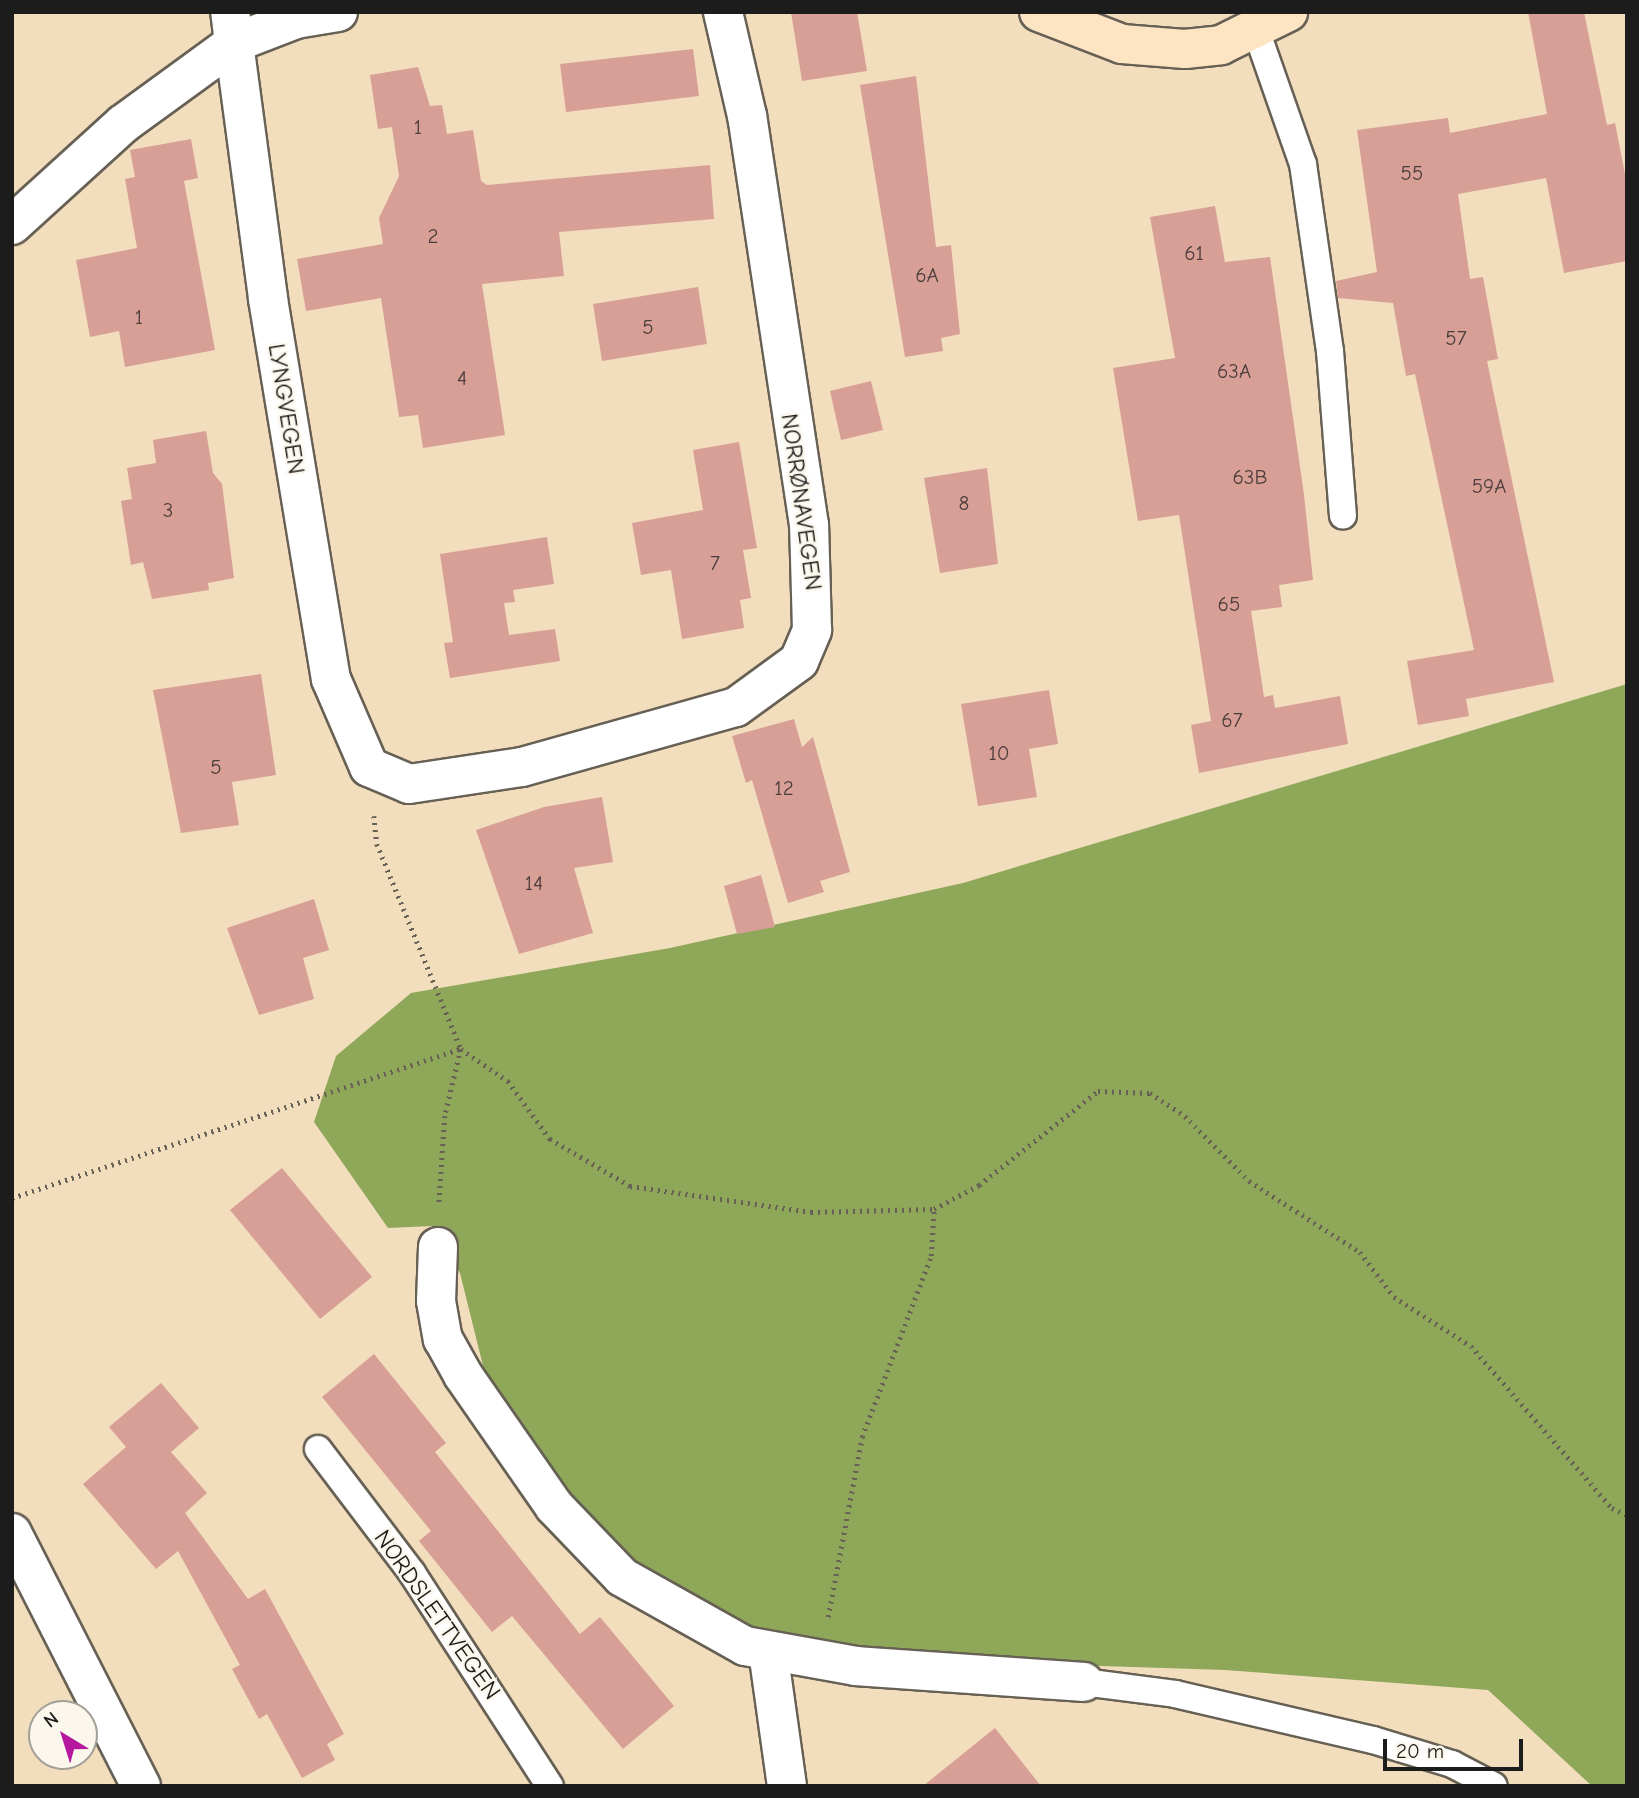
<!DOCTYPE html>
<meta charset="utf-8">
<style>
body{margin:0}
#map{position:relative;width:1639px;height:1798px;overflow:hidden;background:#f2ddbd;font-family:"Comic Neue",sans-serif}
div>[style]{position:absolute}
.forest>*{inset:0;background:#8ea759}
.building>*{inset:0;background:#d89f97}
.path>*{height:4.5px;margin-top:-2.25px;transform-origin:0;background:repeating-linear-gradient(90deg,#676054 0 2px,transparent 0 7px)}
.roads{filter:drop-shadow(2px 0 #676054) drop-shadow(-2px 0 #676054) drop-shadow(0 2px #676054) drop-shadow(0 -2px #676054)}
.lane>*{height:26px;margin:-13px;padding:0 13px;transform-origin:13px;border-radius:13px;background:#fff}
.street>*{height:38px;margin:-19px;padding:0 19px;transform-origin:19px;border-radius:19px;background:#fff}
.secondary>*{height:38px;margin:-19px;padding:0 19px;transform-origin:19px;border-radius:19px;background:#fde5c4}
span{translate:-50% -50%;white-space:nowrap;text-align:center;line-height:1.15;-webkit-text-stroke:5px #fbf7ec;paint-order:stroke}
.number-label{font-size:21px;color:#4b3d3b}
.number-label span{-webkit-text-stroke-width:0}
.street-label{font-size:24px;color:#1c1c1c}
.frame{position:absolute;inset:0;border:14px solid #1c1c1c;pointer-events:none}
.north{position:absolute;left:28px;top:1700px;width:70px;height:70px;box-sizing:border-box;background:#fbf7ec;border:2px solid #a29f99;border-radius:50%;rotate:322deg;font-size:19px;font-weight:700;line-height:28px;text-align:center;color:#1c1c1c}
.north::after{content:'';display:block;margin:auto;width:24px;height:32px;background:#b5179e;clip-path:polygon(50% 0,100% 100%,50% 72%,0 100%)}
.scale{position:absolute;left:1383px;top:1739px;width:140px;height:32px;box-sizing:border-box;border:4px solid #1c1c1c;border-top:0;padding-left:9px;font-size:21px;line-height:24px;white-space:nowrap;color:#1c1c1c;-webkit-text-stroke:5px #fbf7ec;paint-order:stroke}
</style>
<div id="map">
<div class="forest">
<div style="clip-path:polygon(1627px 684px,1627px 1786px,1592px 1786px,1488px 1690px,1225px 1670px,950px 1661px,780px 1639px,690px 1603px,619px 1558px,540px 1468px,487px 1382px,460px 1273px,432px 1226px,388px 1228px,314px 1122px,336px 1056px,411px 993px,670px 948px,963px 883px)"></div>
</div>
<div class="building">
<div style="clip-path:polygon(791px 12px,857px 12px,867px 71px,802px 81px)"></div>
<div style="clip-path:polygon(1528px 12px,1584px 12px,1607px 125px,1615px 123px,1627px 184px,1627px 261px,1564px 273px,1546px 178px,1458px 194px,1470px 279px,1483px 277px,1498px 359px,1487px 361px,1554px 682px,1466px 699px,1469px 716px,1418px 725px,1407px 661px,1474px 650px,1415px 374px,1406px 376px,1393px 303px,1338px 298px,1336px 281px,1377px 272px,1357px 130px,1448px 118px,1450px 133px,1547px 114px)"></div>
<div style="clip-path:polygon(693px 49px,699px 96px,566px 112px,560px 64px)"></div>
<div style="clip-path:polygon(418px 67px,430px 106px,442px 105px,447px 134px,473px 130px,481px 181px,487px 185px,710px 165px,714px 219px,559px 232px,564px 276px,482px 284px,505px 435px,423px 448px,418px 415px,399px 417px,381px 298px,306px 311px,297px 259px,383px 244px,379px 218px,399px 176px,392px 127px,378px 129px,370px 75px)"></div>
<div style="clip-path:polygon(916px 76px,936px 247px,951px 245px,960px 334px,941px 338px,943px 351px,905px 357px,860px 85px)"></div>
<div style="clip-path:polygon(191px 139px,198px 178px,184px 181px,215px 350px,125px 367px,119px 331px,90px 337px,76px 260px,137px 248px,125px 179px,135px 177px,130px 150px)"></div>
<div style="clip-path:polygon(1215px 206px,1225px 262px,1270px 257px,1304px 495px,1313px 580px,1279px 585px,1282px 607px,1251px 611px,1264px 697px,1273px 695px,1275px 708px,1340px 696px,1348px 744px,1199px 773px,1191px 725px,1211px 721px,1179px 515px,1138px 521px,1113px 368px,1175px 358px,1150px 217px)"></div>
<div style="clip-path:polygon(698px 287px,707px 344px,602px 361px,593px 304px)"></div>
<div style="clip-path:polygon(871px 381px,883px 430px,841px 440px,830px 391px)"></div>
<div style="clip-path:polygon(206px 431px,213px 473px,222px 484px,234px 578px,208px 583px,209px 590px,152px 599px,143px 562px,131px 565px,121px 501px,132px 499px,127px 468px,156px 463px,153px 440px)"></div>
<div style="clip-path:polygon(739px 442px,757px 548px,743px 550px,751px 598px,740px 600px,744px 628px,682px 639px,671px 570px,641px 575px,632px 523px,703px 510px,693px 450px)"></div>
<div style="clip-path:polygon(987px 468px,998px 564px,940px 573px,924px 478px)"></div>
<div style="clip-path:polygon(547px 537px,554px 584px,513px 590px,515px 602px,504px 603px,509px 635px,555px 629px,560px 661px,450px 678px,444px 643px,453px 642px,440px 554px)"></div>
<div style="clip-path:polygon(261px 674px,276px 775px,232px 782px,239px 825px,181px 833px,153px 690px)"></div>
<div style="clip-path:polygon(1049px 690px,1058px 744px,1029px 749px,1037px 797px,978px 806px,961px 704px)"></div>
<div style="clip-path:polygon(794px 719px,802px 747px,813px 737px,850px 872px,820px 881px,824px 892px,788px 903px,752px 780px,746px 783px,732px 736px)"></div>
<div style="clip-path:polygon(602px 797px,613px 862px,574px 868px,593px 933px,519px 954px,476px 830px,544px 807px)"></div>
<div style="clip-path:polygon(761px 875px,775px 927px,737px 934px,724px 886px)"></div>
<div style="clip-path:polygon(314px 899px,329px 950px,303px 958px,314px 999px,259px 1015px,227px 928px)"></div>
<div style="clip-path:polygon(282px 1168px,372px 1277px,320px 1319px,230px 1210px)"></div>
<div style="clip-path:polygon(374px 1354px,446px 1443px,435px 1452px,580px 1634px,600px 1617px,674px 1706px,623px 1749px,512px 1616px,492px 1632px,419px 1541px,431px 1531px,322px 1397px)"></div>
<div style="clip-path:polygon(161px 1383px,199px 1428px,171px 1452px,207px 1493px,185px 1513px,248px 1599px,265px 1589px,344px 1734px,327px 1744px,335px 1760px,302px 1778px,267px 1714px,259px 1719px,232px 1669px,240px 1665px,178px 1551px,156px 1569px,83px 1484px,126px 1447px,109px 1427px)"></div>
<div style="clip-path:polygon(995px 1728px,1041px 1786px,923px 1786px)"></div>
</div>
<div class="path">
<div style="left:374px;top:816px;width:28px;rotate:84deg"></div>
<div style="left:377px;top:844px;width:222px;rotate:67.7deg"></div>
<div style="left:461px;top:1049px;width:69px;rotate:103.4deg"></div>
<div style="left:445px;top:1116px;width:88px;rotate:93.9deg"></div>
<div style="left:12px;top:1198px;width:473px;rotate:-18.4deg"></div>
<div style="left:461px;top:1049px;width:57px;rotate:34.2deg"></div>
<div style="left:508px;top:1081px;width:72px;rotate:54.1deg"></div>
<div style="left:550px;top:1139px;width:93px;rotate:30.4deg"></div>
<div style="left:630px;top:1186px;width:183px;rotate:8.2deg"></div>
<div style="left:811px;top:1212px;width:123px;rotate:-1.4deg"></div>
<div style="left:934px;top:1209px;width:51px;rotate:-28.1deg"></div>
<div style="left:979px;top:1185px;width:152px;rotate:-38.3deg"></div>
<div style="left:1098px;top:1091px;width:52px;rotate:2.2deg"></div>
<div style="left:1150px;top:1093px;width:42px;rotate:33.3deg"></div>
<div style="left:1185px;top:1116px;width:91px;rotate:45.4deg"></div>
<div style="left:1249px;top:1181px;width:132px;rotate:32.6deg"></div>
<div style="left:1360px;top:1252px;width:56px;rotate:52.9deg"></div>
<div style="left:1394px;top:1297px;width:91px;rotate:32.5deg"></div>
<div style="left:1471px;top:1346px;width:215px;rotate:49deg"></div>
<div style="left:1612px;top:1508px;width:17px;rotate:25deg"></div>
<div style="left:828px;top:1617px;width:183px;rotate:-79.3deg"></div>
<div style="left:862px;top:1437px;width:194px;rotate:-69.1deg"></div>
<div style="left:931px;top:1256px;width:47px;rotate:-86.3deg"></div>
</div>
<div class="roads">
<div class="lane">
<div style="left:1256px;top:30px;width:142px;rotate:70.7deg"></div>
<div style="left:1303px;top:164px;width:189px;rotate:81.8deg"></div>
<div style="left:1330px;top:351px;width:165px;rotate:85.5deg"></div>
<div style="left:318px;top:1449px;width:156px;rotate:52.8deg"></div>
<div style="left:412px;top:1573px;width:254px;rotate:57.1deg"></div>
<div style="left:1083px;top:1682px;width:93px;rotate:7.4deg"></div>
<div style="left:1175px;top:1694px;width:203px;rotate:13.1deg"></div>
<div style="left:1373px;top:1740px;width:83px;rotate:16.9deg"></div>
<div style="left:1452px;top:1764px;width:47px;rotate:27.6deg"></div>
</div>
<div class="street">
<div style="left:338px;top:12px;width:43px;rotate:170.5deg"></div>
<div style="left:296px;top:19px;width:66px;rotate:158.8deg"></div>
<div style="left:234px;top:43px;width:258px;rotate:82.4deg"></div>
<div style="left:268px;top:299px;width:385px;rotate:80.6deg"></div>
<div style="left:331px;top:679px;width:96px;rotate:66.6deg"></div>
<div style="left:369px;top:767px;width:43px;rotate:23deg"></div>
<div style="left:409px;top:784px;width:114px;rotate:-8.6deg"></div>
<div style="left:522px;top:767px;width:222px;rotate:-15.7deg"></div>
<div style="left:736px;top:707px;width:78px;rotate:-36.1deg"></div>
<div style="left:799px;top:661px;width:34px;rotate:-67deg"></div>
<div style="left:812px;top:630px;width:105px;rotate:-91.6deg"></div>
<div style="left:809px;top:525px;width:414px;rotate:-98.6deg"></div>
<div style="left:747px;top:116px;width:107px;rotate:-103deg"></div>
<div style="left:12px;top:225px;width:150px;rotate:-42.3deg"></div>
<div style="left:123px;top:124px;width:137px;rotate:-36.1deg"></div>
<div style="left:234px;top:43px;width:31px;rotate:-97deg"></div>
<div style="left:438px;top:1247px;width:54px;rotate:92.1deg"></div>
<div style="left:436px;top:1301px;width:39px;rotate:80deg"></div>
<div style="left:443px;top:1339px;width:41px;rotate:60.9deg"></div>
<div style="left:463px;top:1375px;width:160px;rotate:55.2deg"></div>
<div style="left:554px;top:1506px;width:98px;rotate:46.2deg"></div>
<div style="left:622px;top:1577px;width:141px;rotate:29.3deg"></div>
<div style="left:745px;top:1646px;width:113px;rotate:10.2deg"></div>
<div style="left:856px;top:1666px;width:228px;rotate:4deg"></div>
<div style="left:12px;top:1533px;width:284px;rotate:63deg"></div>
<div style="left:768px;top:1651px;width:136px;rotate:82deg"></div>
</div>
<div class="secondary">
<div style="left:1039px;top:12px;width:89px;rotate:21.1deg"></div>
<div style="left:1122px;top:44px;width:63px;rotate:4.5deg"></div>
<div style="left:1185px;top:49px;width:36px;rotate:-6deg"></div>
<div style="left:1221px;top:45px;width:75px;rotate:-26.2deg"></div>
</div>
</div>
<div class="number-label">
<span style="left:418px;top:127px">1</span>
<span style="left:1412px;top:173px">55</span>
<span style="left:433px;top:236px">2</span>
<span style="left:1194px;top:253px">61</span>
<span style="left:927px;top:275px">6A</span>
<span style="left:139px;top:317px">1</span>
<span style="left:648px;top:327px">5</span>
<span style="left:1456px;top:338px">57</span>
<span style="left:1234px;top:371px">63A</span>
<span style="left:462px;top:378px">4</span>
<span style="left:1250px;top:477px">63B</span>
<span style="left:1489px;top:486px">59A</span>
<span style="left:964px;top:503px">8</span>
<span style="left:168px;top:510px">3</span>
<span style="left:715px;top:563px">7</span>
<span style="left:1229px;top:604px">65</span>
<span style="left:1232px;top:720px">67</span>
<span style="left:999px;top:753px">10</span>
<span style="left:216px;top:767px">5</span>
<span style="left:784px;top:788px">12</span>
<span style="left:534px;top:883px">14</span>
</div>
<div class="street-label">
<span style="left:286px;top:409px;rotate:81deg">LYNGVEGEN</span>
<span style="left:801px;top:502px;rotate:82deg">NORRØNAVEGEN</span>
<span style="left:437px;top:1615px;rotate:55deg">NORDSLETTVEGEN</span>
</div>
<div class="frame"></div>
<div class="north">N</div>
<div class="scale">20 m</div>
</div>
